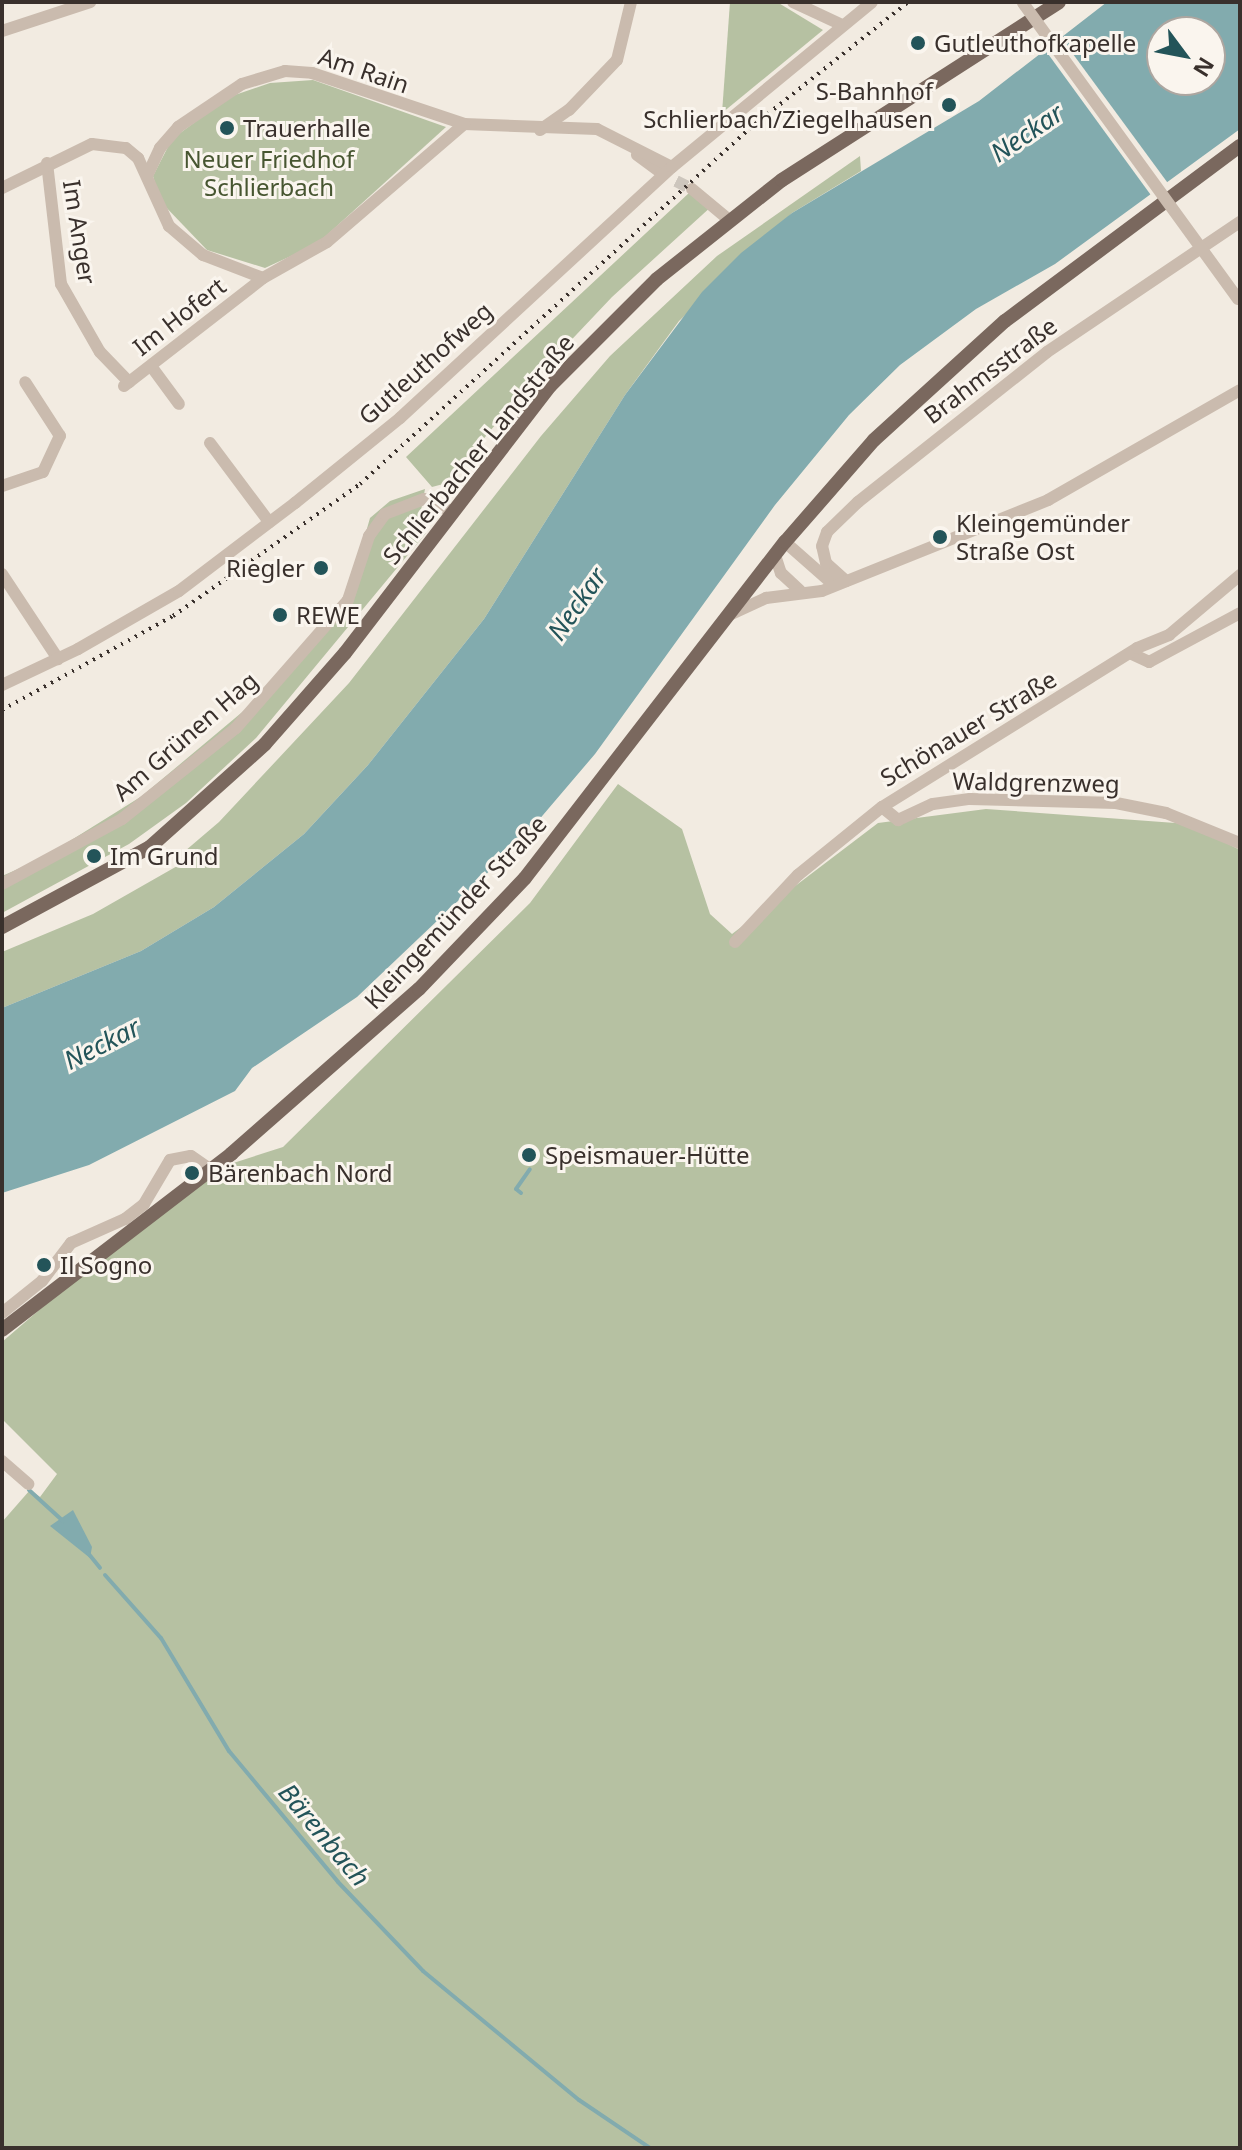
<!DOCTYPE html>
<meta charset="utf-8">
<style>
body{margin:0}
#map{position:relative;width:1242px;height:2150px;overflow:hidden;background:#f2ebe1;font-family:"Noto Sans",sans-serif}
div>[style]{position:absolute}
.green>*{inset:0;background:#b6c1a2}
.water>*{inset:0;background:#82abae}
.pier>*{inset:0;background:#f2ebe1}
.stream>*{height:4px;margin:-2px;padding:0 2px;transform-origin:2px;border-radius:2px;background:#82abae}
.minor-tunnel>*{height:12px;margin-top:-6px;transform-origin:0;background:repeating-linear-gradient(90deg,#cdc6bd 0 12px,transparent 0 18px)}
.minor>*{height:12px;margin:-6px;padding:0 6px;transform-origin:6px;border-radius:6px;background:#cabbae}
.major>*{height:14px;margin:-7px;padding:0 7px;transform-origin:7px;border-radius:7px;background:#7a685e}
.rail>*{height:4px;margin-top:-2px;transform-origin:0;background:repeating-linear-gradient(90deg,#39302c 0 2px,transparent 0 8px)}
.minor-bridge>*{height:12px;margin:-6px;padding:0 6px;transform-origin:6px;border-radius:6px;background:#cabbae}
.dots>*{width:22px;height:22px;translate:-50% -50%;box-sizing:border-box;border:4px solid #faf5ee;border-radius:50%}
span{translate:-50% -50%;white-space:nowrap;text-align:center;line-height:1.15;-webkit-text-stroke:6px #faf5ee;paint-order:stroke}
.poi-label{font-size:24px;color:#39302c}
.left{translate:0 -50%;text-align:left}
.right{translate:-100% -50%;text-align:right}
.street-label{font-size:24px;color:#39302c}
.park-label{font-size:24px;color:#475631}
.water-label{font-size:26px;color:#235459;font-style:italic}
.frame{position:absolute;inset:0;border:4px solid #39302c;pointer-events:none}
.north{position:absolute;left:1146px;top:16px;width:80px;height:80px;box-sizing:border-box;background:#faf5ee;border:2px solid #ada6a0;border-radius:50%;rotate:122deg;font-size:22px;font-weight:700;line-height:32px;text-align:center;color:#39302c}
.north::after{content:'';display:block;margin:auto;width:28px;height:36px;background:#235459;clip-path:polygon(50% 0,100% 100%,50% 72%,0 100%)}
</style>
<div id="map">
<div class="green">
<div style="clip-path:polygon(730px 2px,777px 2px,823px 30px,722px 113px)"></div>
<div style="clip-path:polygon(313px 80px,446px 127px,317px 244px,265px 268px,207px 250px,160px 201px,153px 176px,172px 139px,229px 97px,270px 83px)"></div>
<div style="clip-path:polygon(860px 156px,861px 171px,792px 213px,679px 321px,625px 395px,484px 619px,368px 765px,304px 834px,214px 907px,141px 951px,2px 1008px,2px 952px,93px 914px,186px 861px,185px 851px,219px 822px,349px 683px,541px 436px,610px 356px,717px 256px)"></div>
<div style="clip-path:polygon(690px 192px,713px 205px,612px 297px,524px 390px,447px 483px,432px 487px,406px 457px)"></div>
<div style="clip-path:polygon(425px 489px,420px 516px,426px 533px,256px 738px,186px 803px,129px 844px,2px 913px,2px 876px,41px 859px,142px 796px,265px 693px,335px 611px,352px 581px,370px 518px,390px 501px)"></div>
<div style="clip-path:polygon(618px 784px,682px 829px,710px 914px,732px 934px,878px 823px,986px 809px,1189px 824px,1240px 850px,1240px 2148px,2px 2148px,2px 1522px,30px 1490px,40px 1497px,57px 1474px,2px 1419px,2px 1342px,196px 1175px,283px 1147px,530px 903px)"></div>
</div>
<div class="water">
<div style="clip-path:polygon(evenodd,1107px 2px,1240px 2px,1240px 129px,1055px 264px,976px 309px,900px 365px,849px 415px,775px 505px,595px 754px,520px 842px,357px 997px,252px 1068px,235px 1091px,89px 1165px,2px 1193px,2px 1008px,141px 951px,214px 907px,304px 834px,368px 765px,484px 619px,625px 395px,702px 292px,741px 253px,792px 213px,979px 101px,1107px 2px,1162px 32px,1210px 32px,1210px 80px,1162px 80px,1162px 32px)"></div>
<div style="clip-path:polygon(73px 1510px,92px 1547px,90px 1558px,50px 1526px)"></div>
</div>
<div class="pier">
<div style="clip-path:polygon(1059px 35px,1170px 186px,1153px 198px,1043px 47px)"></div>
</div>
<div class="stream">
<div style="left:521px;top:1193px;width:6px;rotate:-141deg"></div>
<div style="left:516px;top:1189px;width:24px;rotate:-55deg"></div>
<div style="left:29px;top:1490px;width:46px;rotate:42.4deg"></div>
<div style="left:88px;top:1553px;width:19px;rotate:51deg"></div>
<div style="left:105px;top:1575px;width:84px;rotate:48.4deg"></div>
<div style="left:161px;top:1638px;width:132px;rotate:59deg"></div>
<div style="left:229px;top:1751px;width:170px;rotate:50.2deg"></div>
<div style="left:338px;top:1882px;width:123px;rotate:46.3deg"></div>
<div style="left:423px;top:1971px;width:202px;rotate:39.6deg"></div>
<div style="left:579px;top:2100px;width:86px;rotate:34.1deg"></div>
</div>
<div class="minor-tunnel">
<div style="left:676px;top:181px;width:18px;rotate:27deg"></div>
</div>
<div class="minor">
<div style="left:793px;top:2px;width:54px;rotate:25.1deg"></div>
<div style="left:2px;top:31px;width:93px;rotate:-18.2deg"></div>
<div style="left:540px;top:130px;width:35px;rotate:-35deg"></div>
<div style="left:569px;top:110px;width:69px;rotate:-46.2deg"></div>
<div style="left:617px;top:60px;width:60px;rotate:-76.4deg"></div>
<div style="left:637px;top:155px;width:26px;rotate:36deg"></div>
<div style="left:47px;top:163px;width:122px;rotate:83.4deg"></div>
<div style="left:61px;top:284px;width:78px;rotate:60.2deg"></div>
<div style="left:100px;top:352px;width:42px;rotate:46deg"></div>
<div style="left:147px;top:176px;width:31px;rotate:-65deg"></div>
<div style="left:160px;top:148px;width:28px;rotate:-49deg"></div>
<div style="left:178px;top:127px;width:77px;rotate:-33.9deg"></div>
<div style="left:242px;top:84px;width:45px;rotate:-16.8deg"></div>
<div style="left:285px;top:71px;width:27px;rotate:4deg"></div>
<div style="left:312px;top:73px;width:160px;rotate:18.5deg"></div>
<div style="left:464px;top:124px;width:133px;rotate:2.2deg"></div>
<div style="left:597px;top:129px;width:84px;rotate:26.9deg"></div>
<div style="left:2px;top:188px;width:100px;rotate:-26.1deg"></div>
<div style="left:92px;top:144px;width:34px;rotate:7deg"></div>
<div style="left:126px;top:148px;width:16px;rotate:40deg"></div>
<div style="left:138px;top:158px;width:75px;rotate:65.5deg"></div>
<div style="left:169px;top:226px;width:45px;rotate:40.5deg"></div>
<div style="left:203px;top:255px;width:64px;rotate:21deg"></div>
<div style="left:263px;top:278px;width:73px;rotate:-29.4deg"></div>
<div style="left:327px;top:242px;width:181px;rotate:-40.7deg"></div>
<div style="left:692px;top:189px;width:47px;rotate:39.8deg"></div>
<div style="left:151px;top:366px;width:47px;rotate:53.6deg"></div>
<div style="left:124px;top:386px;width:176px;rotate:-37.8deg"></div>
<div style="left:210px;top:443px;width:99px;rotate:53.2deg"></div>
<div style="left:2px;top:486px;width:43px;rotate:-18.9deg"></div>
<div style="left:43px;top:472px;width:40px;rotate:-65deg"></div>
<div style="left:60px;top:436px;width:64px;rotate:-122.9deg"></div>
<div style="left:785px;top:542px;width:65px;rotate:41.3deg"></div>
<div style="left:775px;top:555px;width:19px;rotate:72deg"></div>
<div style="left:781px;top:573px;width:26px;rotate:43deg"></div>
<div style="left:2px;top:574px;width:102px;rotate:56.6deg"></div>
<div style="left:846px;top:581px;width:27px;rotate:-138deg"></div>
<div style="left:826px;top:563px;width:17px;rotate:-103deg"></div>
<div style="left:822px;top:546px;width:15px;rotate:-70deg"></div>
<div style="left:827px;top:532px;width:43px;rotate:-44.1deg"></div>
<div style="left:858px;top:502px;width:241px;rotate:-38.4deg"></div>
<div style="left:1047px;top:352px;width:233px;rotate:-34deg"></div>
<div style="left:729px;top:615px;width:41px;rotate:-24.7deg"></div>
<div style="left:766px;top:598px;width:56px;rotate:-7.1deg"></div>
<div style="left:822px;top:591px;width:244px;rotate:-21.9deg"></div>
<div style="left:1048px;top:500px;width:221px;rotate:-29.8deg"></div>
<div style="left:1132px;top:654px;width:19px;rotate:25deg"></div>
<div style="left:1149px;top:662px;width:103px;rotate:-28.3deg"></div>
<div style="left:2px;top:685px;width:84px;rotate:-25.3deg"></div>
<div style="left:78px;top:649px;width:116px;rotate:-29.9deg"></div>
<div style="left:179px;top:591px;width:146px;rotate:-37.2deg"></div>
<div style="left:295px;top:503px;width:135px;rotate:-39deg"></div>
<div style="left:400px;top:418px;width:370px;rotate:-42.7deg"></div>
<div style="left:672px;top:167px;width:259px;rotate:-39.5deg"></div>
<div style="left:882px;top:807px;width:21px;rotate:39deg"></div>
<div style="left:898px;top:820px;width:38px;rotate:-25deg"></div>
<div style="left:933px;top:804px;width:37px;rotate:-8deg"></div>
<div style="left:970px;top:799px;width:146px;rotate:1.6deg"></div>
<div style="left:1116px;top:803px;width:51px;rotate:11.3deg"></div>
<div style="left:1166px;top:813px;width:80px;rotate:22.1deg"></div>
<div style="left:2px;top:884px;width:136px;rotate:-28.4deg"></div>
<div style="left:122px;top:819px;width:146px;rotate:-38.6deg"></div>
<div style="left:236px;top:728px;width:170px;rotate:-48.8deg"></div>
<div style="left:348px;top:600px;width:67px;rotate:-71.8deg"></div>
<div style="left:369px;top:536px;width:27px;rotate:-54deg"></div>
<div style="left:385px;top:514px;width:42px;rotate:-21deg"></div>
<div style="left:424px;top:499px;width:32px;rotate:24deg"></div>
<div style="left:735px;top:942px;width:92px;rotate:-46.8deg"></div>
<div style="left:798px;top:875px;width:108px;rotate:-39deg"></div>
<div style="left:882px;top:807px;width:301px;rotate:-31.9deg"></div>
<div style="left:1137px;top:648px;width:35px;rotate:-22deg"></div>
<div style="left:1169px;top:635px;width:93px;rotate:-40.2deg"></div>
<div style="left:2px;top:1313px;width:51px;rotate:-38.7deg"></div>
<div style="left:42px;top:1281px;width:48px;rotate:-52.7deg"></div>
<div style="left:71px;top:1243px;width:59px;rotate:-24deg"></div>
<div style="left:125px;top:1219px;width:24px;rotate:-38deg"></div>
<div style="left:144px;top:1204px;width:51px;rotate:-59.4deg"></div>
<div style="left:170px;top:1160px;width:21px;rotate:-11deg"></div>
<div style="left:191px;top:1156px;width:24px;rotate:35deg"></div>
<div style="left:2px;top:1461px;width:35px;rotate:41deg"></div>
</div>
<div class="major">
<div style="left:2px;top:927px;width:168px;rotate:-28.4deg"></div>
<div style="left:150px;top:847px;width:154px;rotate:-41.8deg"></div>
<div style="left:265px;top:744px;width:121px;rotate:-48.7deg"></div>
<div style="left:345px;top:653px;width:337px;rotate:-52.5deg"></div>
<div style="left:550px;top:386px;width:151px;rotate:-45deg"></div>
<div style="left:657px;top:279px;width:159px;rotate:-38.4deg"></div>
<div style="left:782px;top:180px;width:329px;rotate:-32.7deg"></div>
<div style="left:2px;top:1330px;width:289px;rotate:-37.5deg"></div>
<div style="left:231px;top:1154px;width:250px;rotate:-41.3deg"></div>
<div style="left:419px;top:989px;width:153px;rotate:-46.3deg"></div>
<div style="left:525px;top:878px;width:425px;rotate:-52.3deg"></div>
<div style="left:785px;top:542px;width:135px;rotate:-48.9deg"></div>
<div style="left:874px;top:440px;width:177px;rotate:-42.3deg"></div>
<div style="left:1005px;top:321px;width:293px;rotate:-36.7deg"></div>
</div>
<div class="rail">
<div style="left:2px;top:710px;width:195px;rotate:-28.8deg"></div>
<div style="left:173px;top:616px;width:229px;rotate:-35.2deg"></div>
<div style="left:360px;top:484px;width:527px;rotate:-42.38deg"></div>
<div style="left:749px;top:129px;width:203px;rotate:-38.6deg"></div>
</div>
<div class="minor-bridge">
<div style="left:1023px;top:3px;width:366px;rotate:54deg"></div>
</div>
<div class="dots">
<div style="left:918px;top:43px;background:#235459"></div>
<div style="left:949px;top:105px;background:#235459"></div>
<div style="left:227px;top:128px;background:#235459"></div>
<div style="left:940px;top:537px;background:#235459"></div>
<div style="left:321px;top:568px;background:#235459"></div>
<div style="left:280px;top:615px;background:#235459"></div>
<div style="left:94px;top:856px;background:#235459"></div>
<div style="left:529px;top:1155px;background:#235459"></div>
<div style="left:192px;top:1173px;background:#235459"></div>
<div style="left:44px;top:1265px;background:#235459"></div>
</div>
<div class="poi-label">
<span class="left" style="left:934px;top:43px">Gutleuthofkapelle</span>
<span class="right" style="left:933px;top:105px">S-Bahnhof<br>Schlierbach/Ziegelhausen</span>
<span class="left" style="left:243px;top:128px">Trauerhalle</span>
<span class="left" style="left:956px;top:537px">Kleingemünder<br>Straße Ost</span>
<span class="right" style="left:305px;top:568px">Riegler</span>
<span class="left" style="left:296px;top:615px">REWE</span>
<span class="left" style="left:110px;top:856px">Im Grund</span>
<span class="left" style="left:545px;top:1155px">Speismauer-Hütte</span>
<span class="left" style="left:208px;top:1173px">Bärenbach Nord</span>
<span class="left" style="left:60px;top:1265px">Il Sogno</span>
</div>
<div class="street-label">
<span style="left:364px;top:70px;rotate:19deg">Am Rain</span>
<span style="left:80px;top:232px;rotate:81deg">Im Anger</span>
<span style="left:179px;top:316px;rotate:-38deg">Im Hofert</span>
<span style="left:425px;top:363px;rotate:-42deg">Gutleuthofweg</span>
<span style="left:990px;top:370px;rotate:-37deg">Brahmsstraße</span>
<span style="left:478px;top:449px;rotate:-51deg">Schlierbacher Landstraße</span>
<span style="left:968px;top:728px;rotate:-31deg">Schönauer Straße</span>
<span style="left:185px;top:736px;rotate:-41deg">Am Grünen Hag</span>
<span style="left:1036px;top:782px;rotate:1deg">Waldgrenzweg</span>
<span style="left:455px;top:912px;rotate:-47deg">Kleingemünder Straße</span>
</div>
<div class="park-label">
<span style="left:269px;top:173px">Neuer Friedhof<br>Schlierbach</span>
</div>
<div class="water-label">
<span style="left:1027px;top:133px;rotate:-34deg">Neckar</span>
<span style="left:577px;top:604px;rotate:-55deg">Neckar</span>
<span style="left:102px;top:1044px;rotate:-27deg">Neckar</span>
<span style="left:324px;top:1835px;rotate:50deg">Bärenbach</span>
</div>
<div class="frame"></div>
<div class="north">N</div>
</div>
